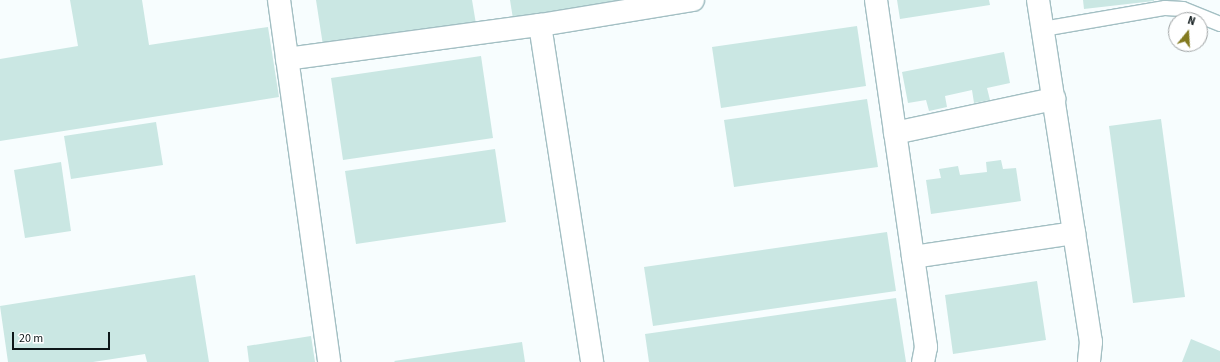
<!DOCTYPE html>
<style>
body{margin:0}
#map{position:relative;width:1220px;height:362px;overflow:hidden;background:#f7fdfe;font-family:"Source Sans 3",sans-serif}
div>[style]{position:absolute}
.building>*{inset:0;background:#cae7e3}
.roads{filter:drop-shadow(1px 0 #a3bfc3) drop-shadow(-1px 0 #a3bfc3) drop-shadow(0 1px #a3bfc3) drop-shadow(0 -1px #a3bfc3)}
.service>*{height:14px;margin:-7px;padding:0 7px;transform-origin:7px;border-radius:7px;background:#fff}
.minor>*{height:22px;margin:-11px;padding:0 11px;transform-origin:11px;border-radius:11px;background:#fff}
span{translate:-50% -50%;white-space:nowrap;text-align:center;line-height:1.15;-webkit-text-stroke:4px #fff;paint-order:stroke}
.north{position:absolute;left:1168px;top:12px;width:40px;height:40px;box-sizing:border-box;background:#fff;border:1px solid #9ea2a3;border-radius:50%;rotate:18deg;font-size:11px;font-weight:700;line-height:16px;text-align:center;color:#0d1719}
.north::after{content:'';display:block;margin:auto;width:14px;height:18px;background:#837a1f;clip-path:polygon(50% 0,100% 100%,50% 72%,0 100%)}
.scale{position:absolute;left:12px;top:332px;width:98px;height:18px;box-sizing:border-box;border:2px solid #0d1719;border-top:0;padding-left:5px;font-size:12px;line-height:14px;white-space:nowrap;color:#0d1719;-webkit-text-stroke:3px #fff;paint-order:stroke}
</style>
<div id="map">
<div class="building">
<div style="clip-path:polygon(70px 0,142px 0,149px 45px,268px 27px,279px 97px,0 141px,0 59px,78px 46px)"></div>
<div style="clip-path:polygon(316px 0,472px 0,477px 30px,324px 52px)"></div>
<div style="clip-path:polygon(510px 0,661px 0,514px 25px)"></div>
<div style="clip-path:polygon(897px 0,989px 0,990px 5px,900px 19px)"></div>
<div style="clip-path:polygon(1083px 0,1154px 0,1154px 1px,1084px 9px)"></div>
<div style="clip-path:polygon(857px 26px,866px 86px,721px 108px,712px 47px)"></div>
<div style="clip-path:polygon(1004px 52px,1010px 83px,987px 88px,990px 100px,974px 103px,972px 90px,945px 96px,947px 107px,929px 111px,926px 100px,908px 103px,902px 72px)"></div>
<div style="clip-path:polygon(481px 56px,493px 138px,343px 160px,331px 78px)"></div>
<div style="clip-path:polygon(867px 99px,878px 167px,734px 187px,724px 120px)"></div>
<div style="clip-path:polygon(1161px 119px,1185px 297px,1133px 303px,1109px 126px)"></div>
<div style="clip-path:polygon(156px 122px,163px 165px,71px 179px,64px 136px)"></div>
<div style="clip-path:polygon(495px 149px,506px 222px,356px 244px,345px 171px)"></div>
<div style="clip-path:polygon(1001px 160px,1003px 169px,1016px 168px,1021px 201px,931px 214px,926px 180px,941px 178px,939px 169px,958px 166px,960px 175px,987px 172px,986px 162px)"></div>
<div style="clip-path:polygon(61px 162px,71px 231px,25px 238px,14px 170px)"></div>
<div style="clip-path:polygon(887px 232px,896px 291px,653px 326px,644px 267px)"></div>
<div style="clip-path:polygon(195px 275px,209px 362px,147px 362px,145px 354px,93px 362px,8px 362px,0 306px)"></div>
<div style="clip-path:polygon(1037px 281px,1046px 340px,953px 354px,945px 295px)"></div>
<div style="clip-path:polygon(896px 298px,906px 362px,649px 362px,645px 334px)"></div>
<div style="clip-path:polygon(311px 336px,315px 362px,249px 362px,247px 346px)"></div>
<div style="clip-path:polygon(1191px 339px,1220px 351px,1220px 362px,1182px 362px)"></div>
<div style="clip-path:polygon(522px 342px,525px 362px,395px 362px,394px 361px)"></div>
</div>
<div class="roads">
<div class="service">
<div style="left:1043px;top:29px;width:124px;rotate:-9.8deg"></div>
<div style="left:1165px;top:8px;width:18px;rotate:3deg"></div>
<div style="left:1183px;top:9px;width:40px;rotate:22deg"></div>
</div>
<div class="minor">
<div style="left:279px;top:0;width:365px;rotate:82.1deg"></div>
<div style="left:876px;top:0;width:351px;rotate:81.8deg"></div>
<div style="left:926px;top:347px;width:15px;rotate:101deg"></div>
<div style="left:1038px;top:0;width:346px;rotate:81.2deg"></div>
<div style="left:1091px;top:342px;width:20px;rotate:96deg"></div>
<div style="left:540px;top:25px;width:341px;rotate:81.2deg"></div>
<div style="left:287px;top:59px;width:255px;rotate:-7.7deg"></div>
<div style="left:540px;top:25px;width:155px;rotate:-9.3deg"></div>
<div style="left:895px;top:133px;width:163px;rotate:-12.1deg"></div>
<div style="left:913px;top:257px;width:163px;rotate:-8.5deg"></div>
</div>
</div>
<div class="north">N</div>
<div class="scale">20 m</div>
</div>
